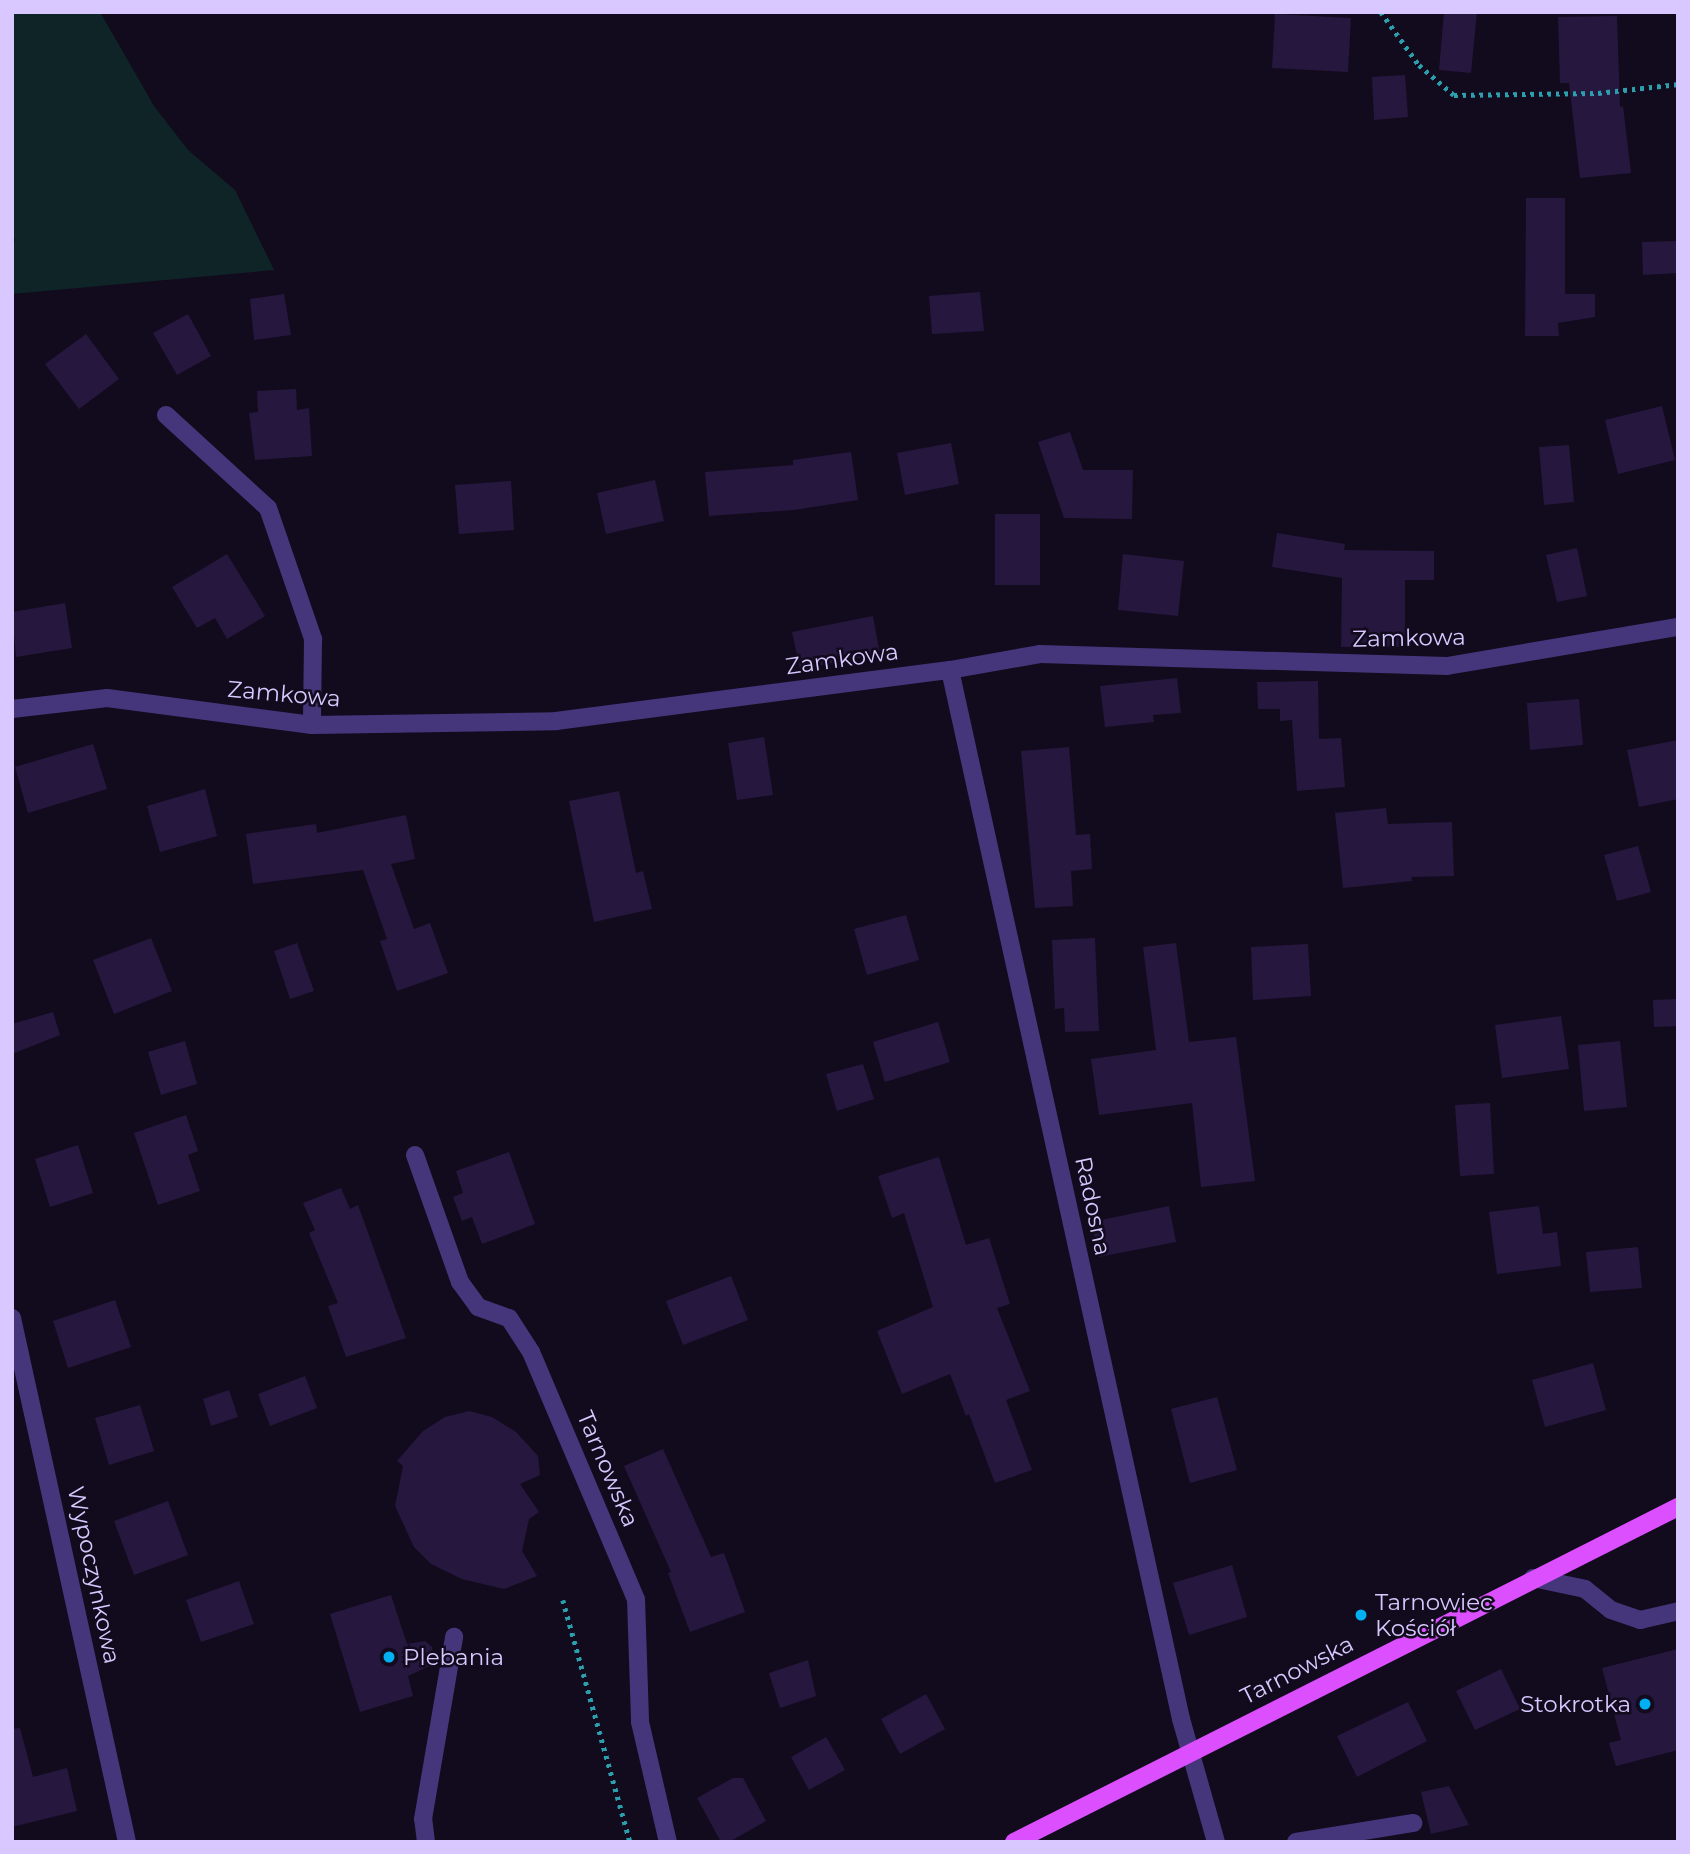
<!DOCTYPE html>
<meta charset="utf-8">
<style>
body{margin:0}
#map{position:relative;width:1690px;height:1854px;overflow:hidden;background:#120b1d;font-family:Montserrat,sans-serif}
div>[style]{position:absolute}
.green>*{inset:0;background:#0f2427}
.building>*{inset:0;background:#26173e}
.path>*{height:4.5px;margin-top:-2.25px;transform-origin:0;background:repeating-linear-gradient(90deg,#2c9fae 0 3.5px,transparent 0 8.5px)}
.minor>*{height:18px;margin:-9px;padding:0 9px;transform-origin:9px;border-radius:9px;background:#45367c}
.major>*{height:18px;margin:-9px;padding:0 9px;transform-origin:9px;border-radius:9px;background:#dc4fff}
.dots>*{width:19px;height:19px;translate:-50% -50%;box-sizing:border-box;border:4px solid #120b1d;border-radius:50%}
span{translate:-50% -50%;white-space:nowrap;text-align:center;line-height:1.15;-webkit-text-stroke:5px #120b1d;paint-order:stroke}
.street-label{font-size:23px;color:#d8c8ff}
.poi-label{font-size:23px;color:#d8c8ff}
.left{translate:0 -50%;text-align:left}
.right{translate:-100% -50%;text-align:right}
.frame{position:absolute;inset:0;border:14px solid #d8c8ff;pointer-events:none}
</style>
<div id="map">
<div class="green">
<div style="clip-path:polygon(12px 12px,100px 12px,154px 106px,188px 150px,235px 190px,274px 270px,12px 294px,12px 251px,15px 240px,12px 230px)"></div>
</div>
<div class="building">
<div style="clip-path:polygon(1444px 12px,1477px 12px,1471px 73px,1439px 70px)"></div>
<div style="clip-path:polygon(1275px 14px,1351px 18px,1348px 72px,1272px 68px)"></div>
<div style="clip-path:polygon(1617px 16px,1620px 107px,1623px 106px,1631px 173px,1580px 178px,1569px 83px,1560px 83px,1558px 17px)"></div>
<div style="clip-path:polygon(1405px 75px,1408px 117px,1374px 120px,1372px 77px)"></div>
<div style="clip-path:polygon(1526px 198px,1565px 198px,1565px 294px,1595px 294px,1595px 317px,1558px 323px,1559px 336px,1525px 336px)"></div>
<div style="clip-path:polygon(1678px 241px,1678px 273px,1643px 275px,1642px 242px)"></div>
<div style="clip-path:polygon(980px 292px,984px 331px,932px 334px,929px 296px)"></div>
<div style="clip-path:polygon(284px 294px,291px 335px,254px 340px,250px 299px)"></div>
<div style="clip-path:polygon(188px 314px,211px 356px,177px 375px,153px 333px)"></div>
<div style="clip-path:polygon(86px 334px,119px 379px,79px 409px,45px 364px)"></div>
<div style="clip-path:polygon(296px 389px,297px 410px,309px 408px,312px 456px,255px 460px,249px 413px,258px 412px,257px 391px)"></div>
<div style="clip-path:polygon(1662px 406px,1675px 460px,1618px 474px,1605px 420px)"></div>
<div style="clip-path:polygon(1070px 432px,1083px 470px,1133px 470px,1132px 519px,1064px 518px,1038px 442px)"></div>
<div style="clip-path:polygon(951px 443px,959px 484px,905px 495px,897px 453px)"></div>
<div style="clip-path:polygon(1569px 445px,1574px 502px,1544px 505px,1539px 447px)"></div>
<div style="clip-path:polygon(851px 452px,858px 500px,794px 510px,709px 516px,705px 472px,793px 465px,793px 460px)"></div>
<div style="clip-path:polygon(655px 480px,664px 521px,606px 534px,597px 493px)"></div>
<div style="clip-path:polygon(511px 481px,514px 530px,459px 534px,455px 485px)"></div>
<div style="clip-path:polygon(995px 514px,1040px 514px,1040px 585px,995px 585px)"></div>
<div style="clip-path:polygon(1277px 533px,1345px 544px,1344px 550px,1434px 551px,1434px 580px,1405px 580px,1405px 647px,1341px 647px,1342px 578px,1272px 567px)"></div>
<div style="clip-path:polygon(1577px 548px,1587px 596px,1557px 602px,1546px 555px)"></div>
<div style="clip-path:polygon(227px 554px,265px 616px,227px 639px,215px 618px,197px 628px,172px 587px)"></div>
<div style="clip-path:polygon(1123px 554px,1184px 561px,1178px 616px,1118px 610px)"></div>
<div style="clip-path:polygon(65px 603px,72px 648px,16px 657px,12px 612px)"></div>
<div style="clip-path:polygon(873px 616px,880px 654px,800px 669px,792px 632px)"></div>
<div style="clip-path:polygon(1177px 678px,1181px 713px,1153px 715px,1154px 722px,1105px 727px,1100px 686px)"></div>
<div style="clip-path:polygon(1318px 681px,1319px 739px,1341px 738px,1345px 787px,1297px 791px,1292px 720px,1280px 721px,1280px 709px,1258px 709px,1257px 682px)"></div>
<div style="clip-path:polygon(1579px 699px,1583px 745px,1530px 750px,1527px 703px)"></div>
<div style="clip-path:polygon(764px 737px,773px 795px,737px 800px,728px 743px)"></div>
<div style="clip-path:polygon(1678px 740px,1678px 799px,1639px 807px,1627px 750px)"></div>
<div style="clip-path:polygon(93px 744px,107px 789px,28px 813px,15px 767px)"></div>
<div style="clip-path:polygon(1069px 747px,1076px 835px,1090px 834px,1092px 869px,1071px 871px,1073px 906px,1035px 908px,1021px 751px)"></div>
<div style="clip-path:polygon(205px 789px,217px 836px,160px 852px,147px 806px)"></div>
<div style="clip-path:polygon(619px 791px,636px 873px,643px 871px,652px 909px,594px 922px,569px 801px)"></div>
<div style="clip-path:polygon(1386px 808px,1388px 824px,1452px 822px,1454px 876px,1411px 877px,1412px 881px,1343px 888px,1335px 813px)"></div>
<div style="clip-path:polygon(406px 815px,415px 859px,391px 864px,414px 929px,430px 923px,448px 973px,397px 991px,380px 941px,387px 939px,363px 870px,253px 884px,246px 834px,316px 824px,317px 833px)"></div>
<div style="clip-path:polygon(1638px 846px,1651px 892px,1617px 901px,1604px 855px)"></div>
<div style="clip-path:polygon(906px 915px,919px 960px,867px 975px,854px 929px)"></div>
<div style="clip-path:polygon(151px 938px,172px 991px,114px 1014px,93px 960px)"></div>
<div style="clip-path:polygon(1095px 938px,1099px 1031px,1065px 1032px,1064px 1008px,1055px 1009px,1052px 940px)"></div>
<div style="clip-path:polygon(297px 943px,314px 991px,290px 999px,274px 951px)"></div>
<div style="clip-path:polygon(1176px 943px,1189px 1042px,1236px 1037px,1255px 1181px,1201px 1187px,1192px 1103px,1099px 1115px,1091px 1059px,1156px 1050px,1143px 947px)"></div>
<div style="clip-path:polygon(1308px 944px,1311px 996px,1253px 1000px,1251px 947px)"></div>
<div style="clip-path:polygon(1678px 999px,1678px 1026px,1654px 1027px,1653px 1000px)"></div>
<div style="clip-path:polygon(53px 1012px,60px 1035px,12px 1054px,12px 1024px)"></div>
<div style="clip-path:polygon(1561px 1016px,1569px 1069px,1502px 1078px,1495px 1025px)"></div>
<div style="clip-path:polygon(938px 1022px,950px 1062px,885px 1082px,873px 1042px)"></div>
<div style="clip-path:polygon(185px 1041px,197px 1084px,161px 1095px,148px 1052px)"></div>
<div style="clip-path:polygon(1620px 1041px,1627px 1107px,1584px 1111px,1578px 1045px)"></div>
<div style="clip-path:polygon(863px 1064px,874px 1099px,837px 1111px,826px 1074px)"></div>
<div style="clip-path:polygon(1490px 1103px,1494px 1174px,1460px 1176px,1455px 1105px)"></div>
<div style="clip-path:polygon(186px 1115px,198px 1151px,188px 1155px,200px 1191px,158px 1205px,134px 1133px)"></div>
<div style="clip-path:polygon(78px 1145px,93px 1193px,50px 1207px,35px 1159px)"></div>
<div style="clip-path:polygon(509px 1152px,535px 1224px,482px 1244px,472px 1217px,462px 1221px,453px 1197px,463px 1193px,456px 1171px)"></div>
<div style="clip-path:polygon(939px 1157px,966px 1245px,989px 1238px,1010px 1304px,997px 1308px,1030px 1391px,1006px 1400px,1032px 1470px,995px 1483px,969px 1414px,966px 1416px,950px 1374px,902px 1394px,877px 1331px,933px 1307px,904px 1213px,892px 1218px,878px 1176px)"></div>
<div style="clip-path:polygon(341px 1188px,350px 1209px,358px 1205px,406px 1338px,346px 1357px,328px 1306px,338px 1303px,309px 1233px,315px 1230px,303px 1203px)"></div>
<div style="clip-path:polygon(1169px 1206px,1176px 1242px,1099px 1257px,1091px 1222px)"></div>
<div style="clip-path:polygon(1539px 1206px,1543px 1234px,1557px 1232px,1561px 1266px,1497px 1274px,1489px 1212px)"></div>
<div style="clip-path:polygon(1638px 1247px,1642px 1288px,1590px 1292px,1586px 1252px)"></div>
<div style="clip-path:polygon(731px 1276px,748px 1320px,683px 1345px,666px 1301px)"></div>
<div style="clip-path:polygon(115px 1300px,131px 1347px,68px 1368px,53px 1321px)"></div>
<div style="clip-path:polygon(1593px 1363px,1606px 1410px,1545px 1427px,1532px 1380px)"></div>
<div style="clip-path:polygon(305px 1376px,317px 1408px,270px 1426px,258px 1394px)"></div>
<div style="clip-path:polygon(229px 1390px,238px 1417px,211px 1426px,203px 1399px)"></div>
<div style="clip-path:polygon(1217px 1397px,1237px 1470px,1190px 1483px,1171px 1409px)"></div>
<div style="clip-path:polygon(140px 1405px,154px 1451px,109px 1465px,95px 1418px)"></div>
<div style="clip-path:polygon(469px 1411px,492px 1417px,516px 1432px,538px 1456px,540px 1475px,520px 1484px,539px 1512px,529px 1519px,522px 1551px,537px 1576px,504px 1589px,462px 1579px,431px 1564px,414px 1547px,395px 1506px,403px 1466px,397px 1461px,423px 1431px,445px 1417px)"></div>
<div style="clip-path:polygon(663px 1449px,711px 1557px,724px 1553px,745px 1612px,690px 1632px,668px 1573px,671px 1572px,624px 1466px)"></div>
<div style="clip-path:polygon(168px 1501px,188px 1555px,134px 1575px,114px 1521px)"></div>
<div style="clip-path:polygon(1232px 1565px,1247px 1617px,1189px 1635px,1173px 1583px)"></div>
<div style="clip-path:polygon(239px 1581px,254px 1624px,201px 1642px,186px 1600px)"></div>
<div style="clip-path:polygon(391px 1595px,407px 1644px,425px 1641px,432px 1647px,434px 1664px,408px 1676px,413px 1696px,360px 1712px,330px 1614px)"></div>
<div style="clip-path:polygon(1678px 1649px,1678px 1750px,1616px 1766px,1609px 1743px,1621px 1740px,1602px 1668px)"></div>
<div style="clip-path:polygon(808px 1660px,816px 1696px,780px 1708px,769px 1673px)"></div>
<div style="clip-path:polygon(1501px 1669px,1520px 1709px,1475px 1730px,1456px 1691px)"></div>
<div style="clip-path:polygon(926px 1694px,945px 1729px,900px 1754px,881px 1719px)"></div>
<div style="clip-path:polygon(1408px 1702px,1427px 1741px,1357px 1777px,1337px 1736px)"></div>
<div style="clip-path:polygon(20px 1728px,33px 1777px,67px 1768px,77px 1811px,12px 1827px,12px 1729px)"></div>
<div style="clip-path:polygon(826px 1737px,845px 1770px,809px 1790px,791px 1757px)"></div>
<div style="clip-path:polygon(733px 1778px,743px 1778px,766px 1821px,729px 1842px,721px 1842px,697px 1798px)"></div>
<div style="clip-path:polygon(1449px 1786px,1469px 1825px,1431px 1834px,1421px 1792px)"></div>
</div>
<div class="path">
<div style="left:1381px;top:12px;width:65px;rotate:54.4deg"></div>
<div style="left:1419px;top:65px;width:46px;rotate:40.6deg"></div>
<div style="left:1454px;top:95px;width:144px;rotate:-0.8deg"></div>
<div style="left:1598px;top:93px;width:81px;rotate:-6.4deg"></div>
<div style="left:563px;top:1600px;width:251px;rotate:74.5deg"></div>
</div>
<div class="minor">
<div style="left:166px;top:415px;width:138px;rotate:42.4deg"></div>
<div style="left:268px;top:508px;width:139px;rotate:71deg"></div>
<div style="left:313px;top:639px;width:86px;rotate:90.7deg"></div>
<div style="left:950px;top:670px;width:1074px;rotate:77.58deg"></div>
<div style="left:1181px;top:1719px;width:128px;rotate:74.1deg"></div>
<div style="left:12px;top:709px;width:96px;rotate:-6.6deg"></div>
<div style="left:107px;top:698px;width:207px;rotate:7.5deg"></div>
<div style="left:312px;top:725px;width:244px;rotate:-0.9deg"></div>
<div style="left:556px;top:721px;width:397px;rotate:-7.4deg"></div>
<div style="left:950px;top:670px;width:91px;rotate:-10.1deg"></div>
<div style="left:1040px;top:654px;width:407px;rotate:1.7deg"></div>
<div style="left:1447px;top:666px;width:234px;rotate:-9.6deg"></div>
<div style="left:415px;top:1155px;width:135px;rotate:70.5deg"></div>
<div style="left:460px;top:1282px;width:31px;rotate:54deg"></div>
<div style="left:478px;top:1307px;width:33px;rotate:20deg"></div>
<div style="left:509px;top:1318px;width:40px;rotate:57.1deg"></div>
<div style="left:531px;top:1352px;width:268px;rotate:67deg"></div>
<div style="left:636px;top:1599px;width:123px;rotate:88.1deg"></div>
<div style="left:640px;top:1722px;width:123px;rotate:76.9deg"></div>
<div style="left:12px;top:1318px;width:536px;rotate:77.62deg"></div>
<div style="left:1533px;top:1578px;width:53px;rotate:11.9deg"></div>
<div style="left:1585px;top:1589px;width:33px;rotate:39deg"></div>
<div style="left:1611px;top:1610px;width:31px;rotate:19deg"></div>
<div style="left:1640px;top:1620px;width:39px;rotate:-13deg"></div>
<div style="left:426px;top:1842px;width:23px;rotate:-97deg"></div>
<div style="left:423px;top:1819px;width:185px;rotate:-80.3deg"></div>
<div style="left:1296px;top:1842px;width:119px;rotate:-9.2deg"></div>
</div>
<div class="major">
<div style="left:1014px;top:1842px;width:744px;rotate:-26.77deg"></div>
</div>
<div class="dots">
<div style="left:1361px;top:1615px;background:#00b0f3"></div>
<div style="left:389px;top:1657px;background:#00b0f3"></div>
<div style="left:1645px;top:1704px;background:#00b0f3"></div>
</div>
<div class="street-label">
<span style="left:1409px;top:638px;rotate:-1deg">Zamkowa</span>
<span style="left:842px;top:659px;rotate:-8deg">Zamkowa</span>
<span style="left:284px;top:694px;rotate:5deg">Zamkowa</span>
<span style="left:1093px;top:1206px;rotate:78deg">Radosna</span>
<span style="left:608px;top:1469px;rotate:67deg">Tarnowska</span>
<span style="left:94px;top:1575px;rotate:78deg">Wypoczynkowa</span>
<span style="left:1297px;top:1670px;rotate:-27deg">Tarnowska</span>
</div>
<div class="poi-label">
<span class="left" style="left:1375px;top:1615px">Tarnowiec<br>Kościół</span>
<span class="left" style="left:403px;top:1657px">Plebania</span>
<span class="right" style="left:1631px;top:1704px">Stokrotka</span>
</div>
<div class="frame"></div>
</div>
